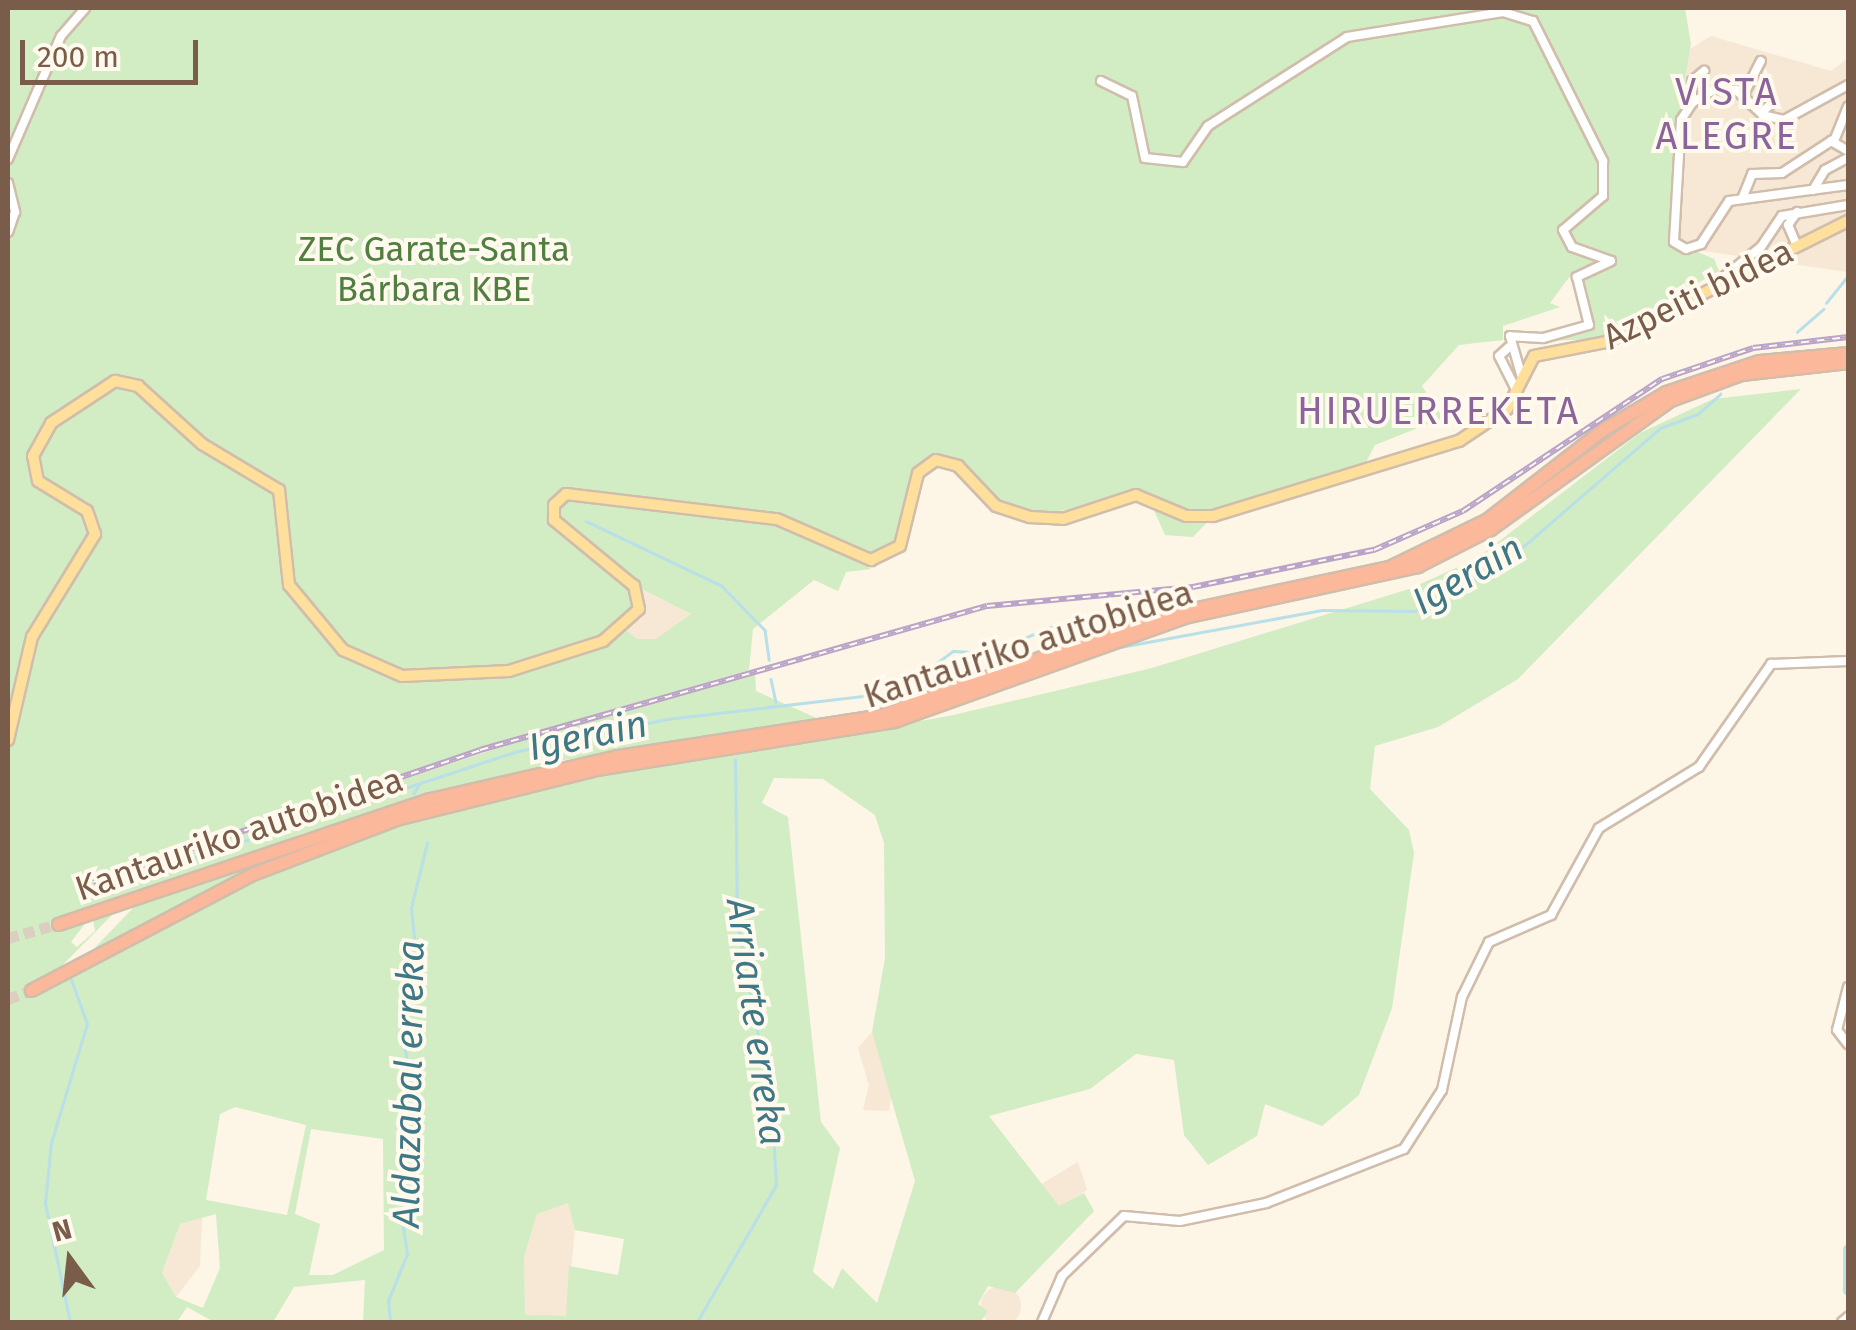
<!DOCTYPE html>
<meta charset="utf-8">
<style>
body{margin:0}
#map{position:relative;width:1856px;height:1330px;overflow:hidden;background:#fdf5e6;font-family:"Fira Sans",sans-serif}
div>[style]{position:absolute}
.residential>*{inset:0;background:#f6e8d4}
.round{border-radius:50%}
.green>*{inset:0;background:#d2ecc3}
.stream>*{height:2.5px;margin:-1.25px;padding:0 1.25px;transform-origin:1.25px;border-radius:1.25px;background:#b9dfe9}
.river>*{height:11px;margin:-5.5px;padding:0 5.5px;transform-origin:5.5px;border-radius:5.5px;background:#b9dfe9}
.highway-tunnel>*{height:11px;margin-top:-5.5px;transform-origin:0;background:repeating-linear-gradient(90deg,#dccfbf 0 11px,transparent 0 16.5px)}
.roads{filter:drop-shadow(2px 0 #d0bdab) drop-shadow(-2px 0 #d0bdab) drop-shadow(0 2px #d0bdab) drop-shadow(0 -2px #d0bdab)}
.minor>*{height:8px;margin:-4px;padding:0 4px;transform-origin:4px;border-radius:4px;background:#fff}
.major>*{height:10px;margin:-5px;padding:0 5px;transform-origin:5px;border-radius:5px;background:#ffdf9c}
.highway>*{height:11px;margin:-5.5px;padding:0 5.5px;transform-origin:5.5px;border-radius:5.5px;background:#fbb89a}
.rail>*{height:6px;margin-top:-3px;transform-origin:0;background:repeating-linear-gradient(90deg,#fff9ee 0 8px,#b9a3c8 0 16px);box-sizing:border-box;border-block:2px solid #b9a3c8}
span{translate:-50% -50%;white-space:nowrap;text-align:center;line-height:1.15;-webkit-text-stroke:8px #fff9ee;paint-order:stroke}
.park-label{font-size:35px;color:#507f40}
.street-label{font-size:35px;color:#795c49}
.neighbourhood-label{font-size:38px;color:#8c649c;letter-spacing:2.5px}
.water-label{font-size:38px;color:#3e7786;font-style:italic}
.frame{position:absolute;inset:0;border:10px solid #795c49;pointer-events:none}
.north{position:absolute;left:20px;top:1210px;width:100px;height:100px;-webkit-text-stroke:8px #fff9ee;paint-order:stroke;rotate:345deg;font-size:28px;font-weight:700;line-height:40px;text-align:center;color:#795c49}
.north::after{content:'';display:block;margin:auto;width:35px;height:45px;background:#795c49;clip-path:polygon(50% 0,100% 100%,50% 72%,0 100%)}
.scale{position:absolute;left:20px;top:40px;width:178px;height:45px;box-sizing:border-box;border:5px solid #795c49;border-top:0;padding-left:12px;font-size:30px;line-height:35px;white-space:nowrap;color:#795c49;-webkit-text-stroke:8px #fff9ee;paint-order:stroke}
</style>
<div id="map">
<div class="residential">
<div style="clip-path:polygon(1711px 36px,1831px 71px,1848px 58px,1848px 272px,1675px 247px,1679px 100px,1690px 49px)"></div>
<div style="clip-path:polygon(632px 584px,691px 614px,657px 639px,637px 639px,624px 628px)"></div>
<div style="clip-path:polygon(872px 1032px,893px 1086px,889px 1111px,863px 1110px,869px 1085px,858px 1048px)"></div>
<div style="clip-path:polygon(1078px 1162px,1087px 1190px,1059px 1207px,1041px 1184px)"></div>
<div style="clip-path:polygon(569px 1202px,575px 1230px,566px 1317px,525px 1315px,524px 1257px,537px 1214px)"></div>
<div style="clip-path:polygon(202px 1218px,200px 1266px,176px 1297px,162px 1273px,180px 1224px)"></div>
<div class="round" style="left:981px;top:1286px;width:40px;height:40px"></div>
</div>
<div class="green">
<div style="clip-path:polygon(evenodd,8px 8px,1685px 8px,1691px 44px,1674px 140px,1672px 241px,1714px 259px,1719px 271px,1600px 339px,1541px 341px,1593px 325px,1573px 272px,1550px 303px,1560px 307px,1503px 326px,1503px 340px,1459px 345px,1422px 386px,1443px 418px,1375px 445px,1361px 472px,1220px 509px,1193px 537px,1165px 535px,1148px 497px,1033px 515px,999px 502px,956px 459px,926px 475px,898px 543px,855px 560px,871px 569px,846px 572px,838px 591px,814px 580px,753px 629px,749px 670px,473px 750px,93px 883px,495px 749px,755px 673px,756px 691px,821px 720px,558px 761px,301px 834px,64px 928px,87px 921px,71px 942px,77px 947px,95px 931px,93px 920px,115px 912px,34px 994px,257px 878px,385px 829px,575px 780px,949px 716px,1152px 668px,1409px 589px,1476px 559px,1640px 433px,1713px 399px,1801px 389px,1518px 679px,1438px 727px,1375px 746px,1370px 789px,1409px 830px,1414px 853px,1392px 1008px,1359px 1095px,1322px 1126px,1265px 1104px,1257px 1136px,1208px 1165px,1184px 1135px,1174px 1060px,1136px 1054px,1090px 1089px,989px 1116px,1059px 1206px,1084px 1193px,1094px 1211px,1015px 1293px,988px 1286px,978px 1304px,988px 1311px,980px 1322px,363px 1322px,365px 1280px,294px 1287px,273px 1322px,214px 1322px,187px 1307px,177px 1322px,8px 1322px,8px 8px,636px 586px,691px 614px,656px 639px,637px 639px,625px 629px,640px 596px,636px 586px,8px 8px,774px 778px,823px 779px,875px 815px,884px 843px,885px 958px,872px 1032px,915px 1181px,877px 1303px,842px 1268px,833px 1289px,813px 1272px,840px 1148px,821px 1122px,788px 817px,762px 803px,774px 778px,8px 8px,235px 1107px,306px 1125px,287px 1215px,206px 1200px,220px 1114px,235px 1107px,8px 8px,311px 1129px,383px 1139px,384px 1250px,333px 1275px,309px 1275px,320px 1224px,295px 1214px,311px 1129px,8px 8px,568px 1203px,575px 1230px,624px 1239px,618px 1275px,569px 1266px,566px 1316px,525px 1315px,524px 1257px,537px 1214px,568px 1203px,8px 8px,216px 1214px,220px 1268px,203px 1308px,176px 1297px,162px 1273px,180px 1224px,216px 1214px)"></div>
<div style="clip-path:polygon(315px 841px,204px 892px,79px 964px,136px 905px)"></div>
</div>
<div class="stream">
<div style="left:1826px;top:303px;width:35px;rotate:-51deg"></div>
<div style="left:1797px;top:332px;width:35px;rotate:-41deg"></div>
<div style="left:586px;top:521px;width:151px;rotate:25.5deg"></div>
<div style="left:722px;top:586px;width:62px;rotate:45.7deg"></div>
<div style="left:765px;top:630px;width:30px;rotate:82deg"></div>
<div style="left:1115px;top:648px;width:210px;rotate:-10.4deg"></div>
<div style="left:1322px;top:610px;width:93px;rotate:0.6deg"></div>
<div style="left:1415px;top:611px;width:98px;rotate:-27.9deg"></div>
<div style="left:1502px;top:565px;width:209px;rotate:-40.9deg"></div>
<div style="left:1660px;top:428px;width:40px;rotate:-20.2deg"></div>
<div style="left:1698px;top:414px;width:30px;rotate:-42deg"></div>
<div style="left:771px;top:679px;width:24px;rotate:78deg"></div>
<div style="left:413px;top:794px;width:13px;rotate:-58deg"></div>
<div style="left:86px;top:893px;width:451px;rotate:-18.2deg"></div>
<div style="left:514px;top:752px;width:157px;rotate:-12.2deg"></div>
<div style="left:667px;top:719px;width:232px;rotate:-6.7deg"></div>
<div style="left:897px;top:692px;width:69px;rotate:-36.2deg"></div>
<div style="left:953px;top:651px;width:37px;rotate:3deg"></div>
<div style="left:990px;top:653px;width:65px;rotate:-23.4deg"></div>
<div style="left:1050px;top:627px;width:39px;rotate:-9deg"></div>
<div style="left:70px;top:1322px;width:122px;rotate:-101.9deg"></div>
<div style="left:45px;top:1203px;width:60px;rotate:-84.3deg"></div>
<div style="left:51px;top:1143px;width:124px;rotate:-73.2deg"></div>
<div style="left:87px;top:1024px;width:47px;rotate:-110deg"></div>
<div style="left:390px;top:1322px;width:21px;rotate:-95deg"></div>
<div style="left:388px;top:1301px;width:51px;rotate:-68deg"></div>
<div style="left:407px;top:1254px;width:40px;rotate:-98.5deg"></div>
<div style="left:401px;top:1214px;width:102px;rotate:-82.1deg"></div>
<div style="left:415px;top:1113px;width:83px;rotate:-99deg"></div>
<div style="left:402px;top:1031px;width:84px;rotate:-81.1deg"></div>
<div style="left:415px;top:948px;width:40px;rotate:-95.7deg"></div>
<div style="left:411px;top:908px;width:67px;rotate:-76.2deg"></div>
<div style="left:697px;top:1322px;width:158px;rotate:-60deg"></div>
<div style="left:776px;top:1185px;width:72px;rotate:-93.2deg"></div>
<div style="left:772px;top:1113px;width:195px;rotate:-100.3deg"></div>
<div style="left:737px;top:921px;width:161px;rotate:-90.7deg"></div>
</div>
<div class="river">
<div style="left:1848px;top:1249px;width:41px;rotate:90deg"></div>
</div>
<div class="highway-tunnel">
<div style="left:8px;top:938px;width:52px;rotate:-15.6deg"></div>
<div style="left:8px;top:999px;width:25px;rotate:-21deg"></div>
</div>
<div class="roads">
<div class="minor">
<div style="left:1101px;top:81px;width:34px;rotate:26deg"></div>
<div style="left:1132px;top:96px;width:63px;rotate:78.2deg"></div>
<div style="left:1145px;top:158px;width:38px;rotate:6deg"></div>
<div style="left:1183px;top:162px;width:44px;rotate:-55.2deg"></div>
<div style="left:1208px;top:126px;width:165px;rotate:-32.6deg"></div>
<div style="left:1347px;top:37px;width:158px;rotate:-9.1deg"></div>
<div style="left:1503px;top:12px;width:31px;rotate:17deg"></div>
<div style="left:1533px;top:21px;width:157px;rotate:63.4deg"></div>
<div style="left:1603px;top:161px;width:35px;rotate:90deg"></div>
<div style="left:1603px;top:196px;width:52px;rotate:139.6deg"></div>
<div style="left:1563px;top:230px;width:19px;rotate:62deg"></div>
<div style="left:1572px;top:247px;width:41px;rotate:19.7deg"></div>
<div style="left:1611px;top:261px;width:38px;rotate:155deg"></div>
<div style="left:1577px;top:277px;width:49px;rotate:76deg"></div>
<div style="left:1589px;top:325px;width:48px;rotate:164.2deg"></div>
<div style="left:1543px;top:338px;width:33px;rotate:-177deg"></div>
<div style="left:1510px;top:336px;width:40px;rotate:74deg"></div>
<div style="left:1848px;top:85px;width:73px;rotate:151.3deg"></div>
<div style="left:1784px;top:120px;width:22px;rotate:-167deg"></div>
<div style="left:1763px;top:115px;width:37px;rotate:-137deg"></div>
<div style="left:1736px;top:90px;width:21px;rotate:-177deg"></div>
<div style="left:1715px;top:89px;width:27px;rotate:149deg"></div>
<div style="left:1692px;top:103px;width:20px;rotate:123deg"></div>
<div style="left:1681px;top:120px;width:122px;rotate:93.3deg"></div>
<div style="left:1674px;top:242px;width:14px;rotate:30deg"></div>
<div style="left:1686px;top:249px;width:16px;rotate:-18deg"></div>
<div style="left:1701px;top:244px;width:51px;rotate:-56.9deg"></div>
<div style="left:1729px;top:201px;width:120px;rotate:-7.7deg"></div>
<div style="left:1744px;top:94px;width:37px;rotate:-63deg"></div>
<div style="left:1692px;top:103px;width:22px;rotate:-90deg"></div>
<div style="left:1692px;top:81px;width:16px;rotate:-40deg"></div>
<div style="left:1761px;top:113px;width:15px;rotate:-42deg"></div>
<div style="left:1834px;top:141px;width:37px;rotate:-68deg"></div>
<div style="left:8px;top:159px;width:134px;rotate:-66.7deg"></div>
<div style="left:61px;top:36px;width:37px;rotate:-49deg"></div>
<div style="left:8px;top:183px;width:30px;rotate:76deg"></div>
<div style="left:15px;top:212px;width:21px;rotate:109deg"></div>
<div style="left:1813px;top:190px;width:23px;rotate:-59deg"></div>
<div style="left:1825px;top:170px;width:26px;rotate:-28deg"></div>
<div style="left:1742px;top:199px;width:27px;rotate:-68deg"></div>
<div style="left:1752px;top:174px;width:30px;rotate:-2deg"></div>
<div style="left:1782px;top:173px;width:59px;rotate:-33.1deg"></div>
<div style="left:1831px;top:141px;width:20px;rotate:30deg"></div>
<div style="left:1797px;top:246px;width:23px;rotate:-113deg"></div>
<div style="left:1788px;top:225px;width:16px;rotate:-55deg"></div>
<div style="left:1716px;top:283px;width:58px;rotate:-38.7deg"></div>
<div style="left:1761px;top:247px;width:37px;rotate:-56deg"></div>
<div style="left:1782px;top:216px;width:67px;rotate:-9.5deg"></div>
<div style="left:1509px;top:347px;width:13px;rotate:138deg"></div>
<div style="left:1499px;top:356px;width:38px;rotate:63deg"></div>
<div style="left:1848px;top:987px;width:44px;rotate:104.3deg"></div>
<div style="left:1837px;top:1030px;width:18px;rotate:52deg"></div>
<div style="left:1042px;top:1322px;width:50px;rotate:-66.5deg"></div>
<div style="left:1062px;top:1276px;width:86px;rotate:-44.1deg"></div>
<div style="left:1124px;top:1216px;width:56px;rotate:5.1deg"></div>
<div style="left:1180px;top:1221px;width:88px;rotate:-11.8deg"></div>
<div style="left:1266px;top:1203px;width:148px;rotate:-21.4deg"></div>
<div style="left:1404px;top:1149px;width:70px;rotate:-57.2deg"></div>
<div style="left:1442px;top:1090px;width:95px;rotate:-77.9deg"></div>
<div style="left:1462px;top:997px;width:61px;rotate:-63.9deg"></div>
<div style="left:1489px;top:942px;width:68px;rotate:-23.5deg"></div>
<div style="left:1551px;top:915px;width:99px;rotate:-61.1deg"></div>
<div style="left:1599px;top:828px;width:117px;rotate:-31.4deg"></div>
<div style="left:1699px;top:767px;width:126px;rotate:-55deg"></div>
<div style="left:1771px;top:664px;width:77px;rotate:-2.2deg"></div>
<div style="left:1842px;top:1322px;width:8px;rotate:-40deg"></div>
</div>
<div class="major">
<div style="left:8px;top:740px;width:106px;rotate:-76.9deg"></div>
<div style="left:32px;top:637px;width:121px;rotate:-58.5deg"></div>
<div style="left:95px;top:534px;width:24px;rotate:-109deg"></div>
<div style="left:87px;top:511px;width:57px;rotate:-148.5deg"></div>
<div style="left:38px;top:481px;width:25px;rotate:-101deg"></div>
<div style="left:33px;top:456px;width:38px;rotate:-61deg"></div>
<div style="left:51px;top:423px;width:77px;rotate:-33.3deg"></div>
<div style="left:115px;top:381px;width:24px;rotate:12deg"></div>
<div style="left:138px;top:386px;width:86px;rotate:42.2deg"></div>
<div style="left:202px;top:444px;width:90px;rotate:30.9deg"></div>
<div style="left:279px;top:490px;width:96px;rotate:84deg"></div>
<div style="left:289px;top:585px;width:85px;rotate:50.3deg"></div>
<div style="left:343px;top:650px;width:64px;rotate:23.8deg"></div>
<div style="left:402px;top:676px;width:107px;rotate:-2.7deg"></div>
<div style="left:509px;top:671px;width:99px;rotate:-17.7deg"></div>
<div style="left:603px;top:641px;width:48px;rotate:-41.6deg"></div>
<div style="left:639px;top:609px;width:24px;rotate:-102deg"></div>
<div style="left:634px;top:586px;width:104px;rotate:-140.5deg"></div>
<div style="left:554px;top:520px;width:15px;rotate:-90deg"></div>
<div style="left:554px;top:505px;width:16px;rotate:-43deg"></div>
<div style="left:566px;top:494px;width:212px;rotate:6.8deg"></div>
<div style="left:777px;top:519px;width:103px;rotate:23.6deg"></div>
<div style="left:871px;top:560px;width:32px;rotate:-26deg"></div>
<div style="left:900px;top:546px;width:75px;rotate:-76.1deg"></div>
<div style="left:918px;top:473px;width:22px;rotate:-36deg"></div>
<div style="left:936px;top:460px;width:23px;rotate:15deg"></div>
<div style="left:958px;top:466px;width:55px;rotate:46.5deg"></div>
<div style="left:996px;top:506px;width:36px;rotate:18deg"></div>
<div style="left:1030px;top:517px;width:33px;rotate:3deg"></div>
<div style="left:1063px;top:519px;width:77px;rotate:-18.2deg"></div>
<div style="left:1136px;top:495px;width:54px;rotate:22.8deg"></div>
<div style="left:1186px;top:516px;width:27px"></div>
<div style="left:1213px;top:516px;width:257px;rotate:-17deg"></div>
<div style="left:1459px;top:441px;width:58px;rotate:-33.7deg"></div>
<div style="left:1507px;top:409px;width:59px;rotate:-63deg"></div>
<div style="left:1534px;top:356px;width:73px;rotate:-11deg"></div>
<div style="left:1606px;top:342px;width:271px;rotate:-26.6deg"></div>
</div>
<div class="highway">
<div style="left:58px;top:924px;width:392px;rotate:-18.6deg"></div>
<div style="left:430px;top:799px;width:192px;rotate:-12.9deg"></div>
<div style="left:617px;top:756px;width:267px;rotate:-8.8deg"></div>
<div style="left:881px;top:715px;width:282px;rotate:-19.9deg"></div>
<div style="left:1146px;top:619px;width:249px;rotate:-12.1deg"></div>
<div style="left:1389px;top:567px;width:108px;rotate:-25.9deg"></div>
<div style="left:1486px;top:520px;width:147px;rotate:-37.8deg"></div>
<div style="left:1602px;top:430px;width:74px;rotate:-30.7deg"></div>
<div style="left:1666px;top:392px;width:98px;rotate:-18.4deg"></div>
<div style="left:1759px;top:361px;width:89px;rotate:-5.1deg"></div>
<div style="left:31px;top:990px;width:250px;rotate:-27.7deg"></div>
<div style="left:252px;top:874px;width:154px;rotate:-20.9deg"></div>
<div style="left:396px;top:819px;width:207px;rotate:-14deg"></div>
<div style="left:597px;top:769px;width:301px;rotate:-9.2deg"></div>
<div style="left:894px;top:721px;width:308px;rotate:-19.7deg"></div>
<div style="left:1184px;top:617px;width:239px;rotate:-12.3deg"></div>
<div style="left:1417px;top:566px;width:82px;rotate:-26.9deg"></div>
<div style="left:1490px;top:529px;width:221px;rotate:-35.6deg"></div>
<div style="left:1670px;top:400px;width:76px;rotate:-20.1deg"></div>
<div style="left:1741px;top:374px;width:108px;rotate:-6.4deg"></div>
</div>
</div>
<div class="rail">
<div style="left:93px;top:882px;width:409px;rotate:-18.8deg"></div>
<div style="left:480px;top:750px;width:527px;rotate:-15.86deg"></div>
<div style="left:987px;top:606px;width:207px;rotate:-5.3deg"></div>
<div style="left:1193px;top:587px;width:185px;rotate:-11.6deg"></div>
<div style="left:1374px;top:550px;width:97px;rotate:-23.7deg"></div>
<div style="left:1463px;top:511px;width:239px;rotate:-33.6deg"></div>
<div style="left:1662px;top:379px;width:96px;rotate:-18.8deg"></div>
<div style="left:1753px;top:348px;width:96px;rotate:-6.6deg"></div>
</div>
<div class="park-label">
<span style="left:434px;top:269px">ZEC Garate-Santa<br>Bárbara KBE</span>
</div>
<div class="street-label">
<span style="left:1698px;top:294px;rotate:-26deg">Azpeiti bidea</span>
<span style="left:1028px;top:644px;rotate:-18deg">Kantauriko autobidea</span>
<span style="left:239px;top:834px;rotate:-19deg">Kantauriko autobidea</span>
</div>
<div class="neighbourhood-label">
<span style="left:1727px;top:115px">VISTA<br>ALEGRE</span>
<span style="left:1439px;top:412px">HIRUERREKETA</span>
</div>
<div class="water-label">
<span style="left:1468px;top:575px;rotate:-30deg">Igerain</span>
<span style="left:588px;top:736px;rotate:-12deg">Igerain</span>
<span style="left:756px;top:1022px;rotate:82deg">Arriarte erreka</span>
<span style="left:409px;top:1084px;rotate:-89deg">Aldazabal erreka</span>
</div>
<div class="frame"></div>
<div class="north">N</div>
<div class="scale">200 m</div>
</div>
